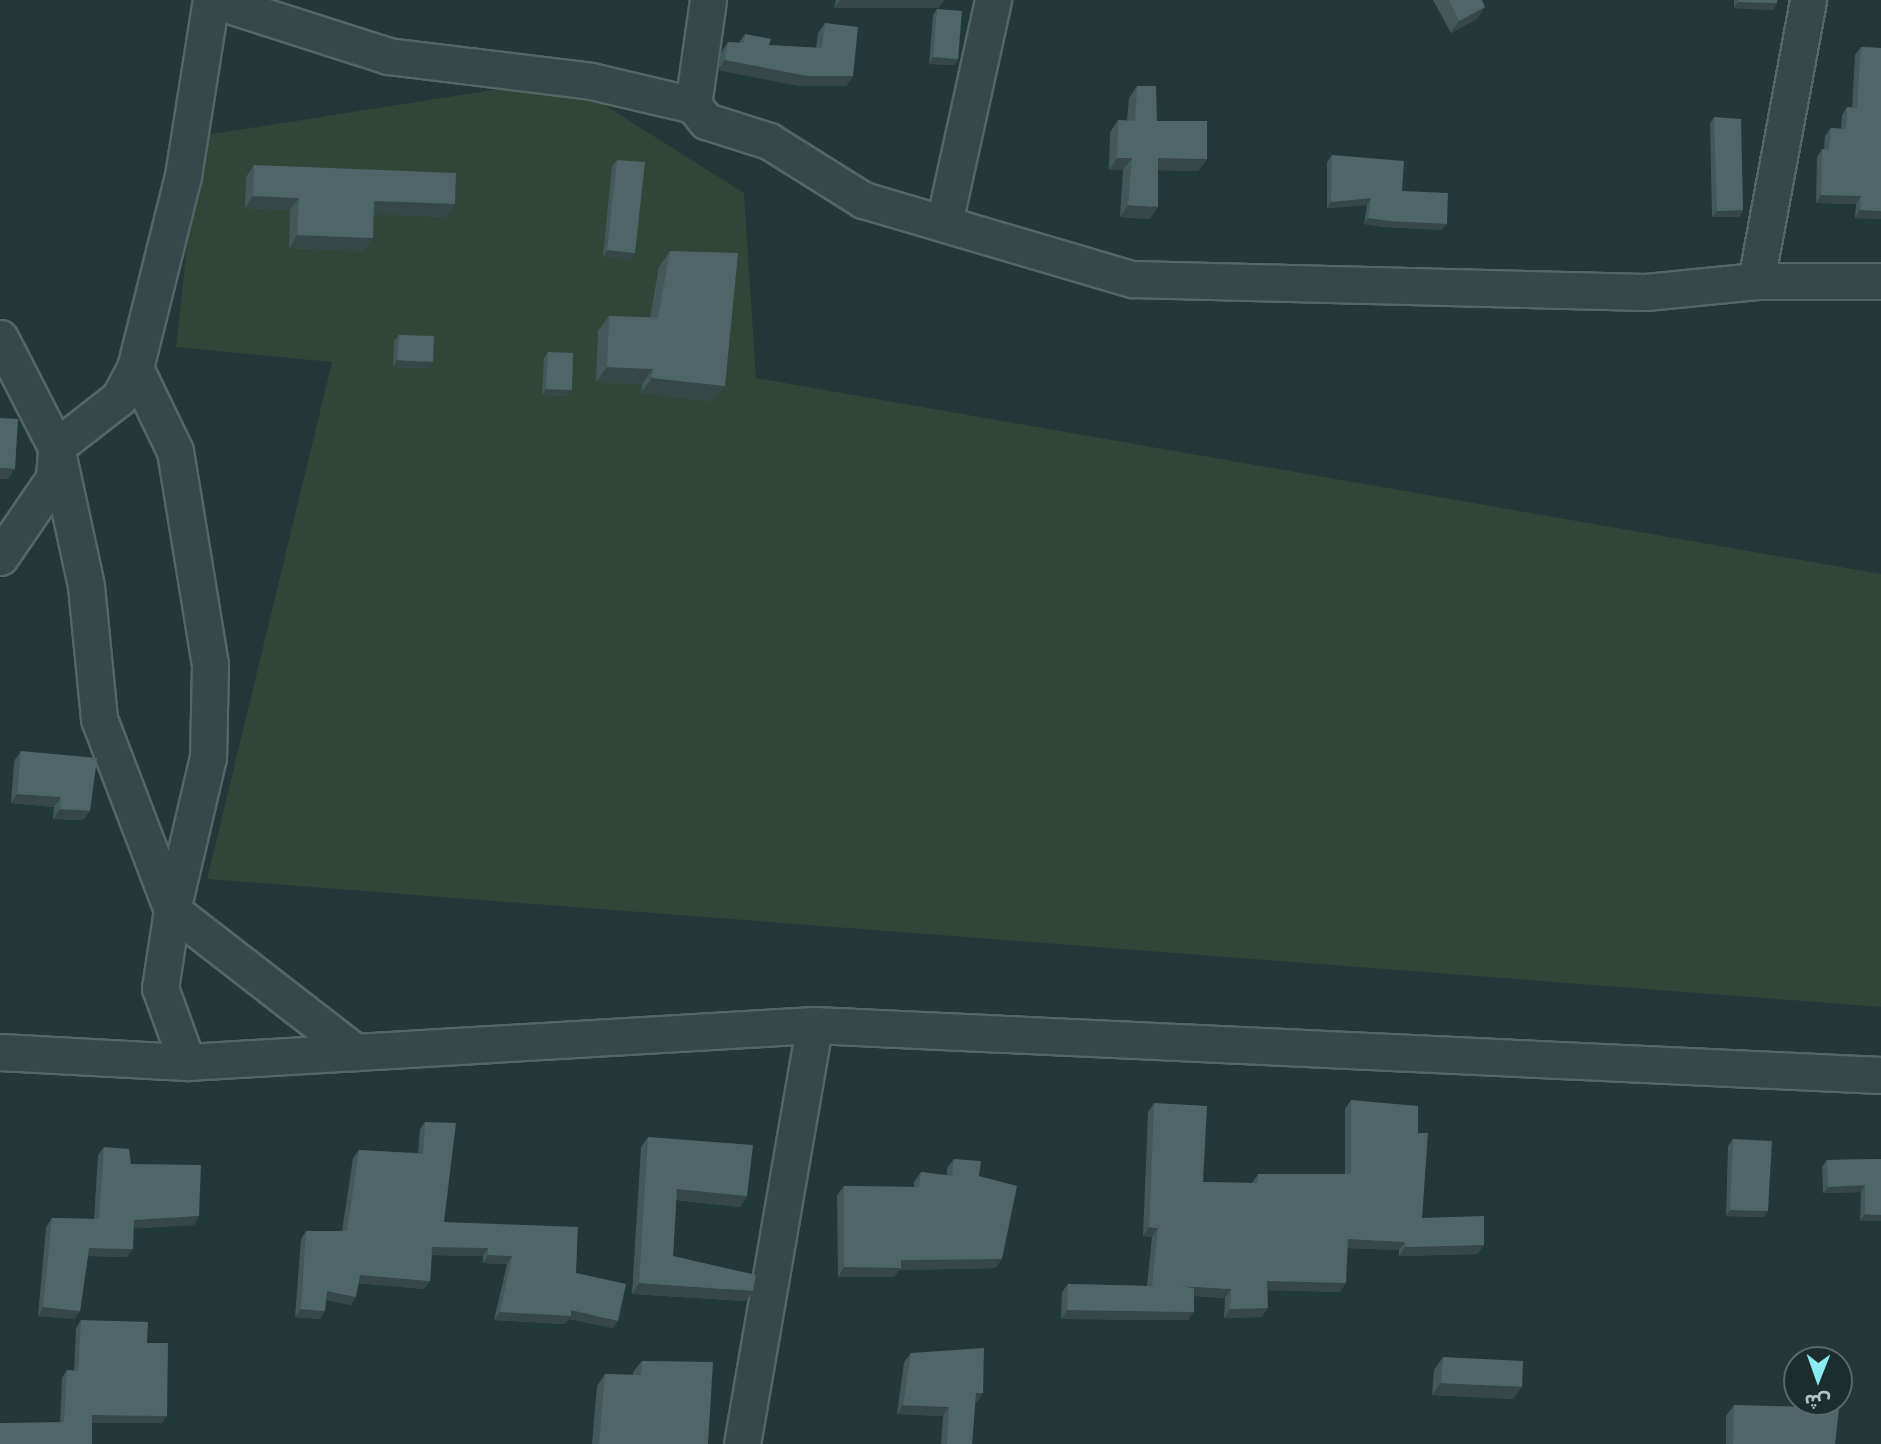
<!DOCTYPE html>
<meta charset="utf-8">
<style>
body{margin:0}
#map{position:relative;width:1881px;height:1444px;overflow:hidden;background:#233838;font-family:"Alegreya Sans","Noto Sans Arabic",sans-serif}
div>[style]{position:absolute}
.green>*{inset:0;background:#304638}
.roads{filter:drop-shadow(2px 0 #546666) drop-shadow(-2px 0 #546666) drop-shadow(0 2px #546666) drop-shadow(0 -2px #546666)}
.street>*{height:35px;margin:-17.5px;padding:0 17.5px;transform-origin:17.5px;border-radius:17.5px;background:#364849}
.wall>*{inset:0;background:#435859}
.shaded-wall>*{inset:0;background:#374748}
.building>*{inset:0;background:#4e6667}
span{translate:-50% -50%;white-space:nowrap;text-align:center;line-height:1.15;-webkit-text-stroke:7px #1b2d2d;paint-order:stroke}
.north{position:absolute;left:1783px;top:1346px;width:70px;height:70px;box-sizing:border-box;background:#1b2d2d;border:2px solid #57696a;border-radius:50%;rotate:181deg;font-size:19px;font-weight:700;line-height:28px;text-align:center;color:#b1c4c5}
.north::after{content:'';display:block;margin:auto;width:24px;height:32px;background:#89ecf2;clip-path:polygon(50% 0,100% 100%,50% 72%,0 100%)}
</style>
<div id="map">
<div class="green">
<div style="clip-path:polygon(563px 79px,744px 193px,756px 378px,1881px 574px,1881px 1007px,207px 879px,332px 362px,176px 347px,199px 136px)"></div>
</div>
<div class="roads">
<div class="street">
<div style="left:213px;top:0;width:184px;rotate:17.7deg"></div>
<div style="left:388px;top:56px;width:205px;rotate:7deg"></div>
<div style="left:591px;top:81px;width:105px;rotate:13.2deg"></div>
<div style="left:708px;top:0;width:106px;rotate:98.1deg"></div>
<div style="left:693px;top:105px;width:21px;rotate:51deg"></div>
<div style="left:706px;top:121px;width:66px;rotate:17.6deg"></div>
<div style="left:769px;top:141px;width:111px;rotate:32.1deg"></div>
<div style="left:863px;top:200px;width:280px;rotate:16.4deg"></div>
<div style="left:1132px;top:279px;width:514px;rotate:1.45deg"></div>
<div style="left:1646px;top:292px;width:111px;rotate:-5.7deg"></div>
<div style="left:1756px;top:281px;width:125px"></div>
<div style="left:944px;top:223px;width:228px;rotate:-77.6deg"></div>
<div style="left:1756px;top:281px;width:286px;rotate:-79.5deg"></div>
<div style="left:0;top:338px;width:123px;rotate:62.8deg"></div>
<div style="left:56px;top:447px;width:142px;rotate:77.8deg"></div>
<div style="left:86px;top:586px;width:134px;rotate:84.4deg"></div>
<div style="left:99px;top:719px;width:204px;rotate:69.1deg"></div>
<div style="left:172px;top:910px;width:79px;rotate:98.7deg"></div>
<div style="left:160px;top:988px;width:79px;rotate:70deg"></div>
<div style="left:135px;top:368px;width:198px;rotate:-76deg"></div>
<div style="left:183px;top:176px;width:178px;rotate:-81deg"></div>
<div style="left:0;top:557px;width:96px;rotate:-55.6deg"></div>
<div style="left:54px;top:478px;width:31px;rotate:-86deg"></div>
<div style="left:56px;top:447px;width:80px;rotate:-37.9deg"></div>
<div style="left:119px;top:398px;width:34px;rotate:-62deg"></div>
<div style="left:135px;top:368px;width:92px;rotate:64.3deg"></div>
<div style="left:175px;top:451px;width:216px;rotate:80.7deg"></div>
<div style="left:210px;top:664px;width:93px;rotate:91.2deg"></div>
<div style="left:208px;top:757px;width:157px;rotate:103.2deg"></div>
<div style="left:172px;top:910px;width:232px;rotate:37.8deg"></div>
<div style="left:0;top:1052px;width:187px;rotate:3.1deg"></div>
<div style="left:187px;top:1062px;width:628px;rotate:-3.38deg"></div>
<div style="left:814px;top:1025px;width:1068px;rotate:2.68deg"></div>
<div style="left:742px;top:1444px;width:425px;rotate:-80.2deg"></div>
</div>
</div>
<div class="wall">
<div style="clip-path:polygon(836px 0,944px 0,938px 8px,834px 8px)"></div>
<div style="clip-path:polygon(1433px 0,1482px 0,1477px 19px,1451px 33px)"></div>
<div style="clip-path:polygon(1734px 0,1777px 0,1773px 10px,1734px 8px)"></div>
<div style="clip-path:polygon(937px 9px,958px 59px,954px 65px,929px 64px,933px 15px)"></div>
<div style="clip-path:polygon(825px 23px,853px 76px,846px 86px,800px 86px,718px 70px,721px 53px,728px 42px,739px 43px,745px 34px,769px 45px,816px 48px,818px 33px)"></div>
<div style="clip-path:polygon(1861px 47px,1881px 48px,1881px 219px,1855px 218px,1856px 204px,1816px 203px,1817px 157px,1822px 149px,1824px 150px,1825px 136px,1831px 128px,1841px 129px,1842px 115px,1847px 107px,1852px 108px,1855px 55px)"></div>
<div style="clip-path:polygon(1137px 86px,1157px 121px,1207px 159px,1198px 171px,1158px 170px,1150px 219px,1120px 217px,1123px 170px,1109px 170px,1110px 132px,1118px 120px,1127px 121px,1129px 98px)"></div>
<div style="clip-path:polygon(1714px 117px,1743px 210px,1739px 217px,1712px 217px,1710px 123px)"></div>
<div style="clip-path:polygon(1332px 155px,1402px 191px,1442px 230px,1385px 227px,1364px 224px,1367px 205px,1327px 208px,1327px 162px)"></div>
<div style="clip-path:polygon(617px 160px,635px 253px,631px 260px,603px 256px,612px 166px)"></div>
<div style="clip-path:polygon(254px 165px,447px 217px,374px 214px,364px 251px,289px 248px,290px 210px,245px 208px,246px 177px)"></div>
<div style="clip-path:polygon(670px 251px,714px 401px,641px 393px,642px 384px,596px 382px,598px 331px,609px 316px,650px 317px,659px 267px)"></div>
<div style="clip-path:polygon(399px 335px,428px 368px,393px 367px,394px 341px)"></div>
<div style="clip-path:polygon(548px 352px,568px 396px,542px 395px,544px 358px)"></div>
<div style="clip-path:polygon(21px 751px,83px 820px,53px 819px,54px 807px,11px 803px,14px 761px)"></div>
<div style="clip-path:polygon(1351px 1100px,1418px 1133px,1422px 1218px,1478px 1254px,1399px 1256px,1399px 1250px,1347px 1248px,1340px 1292px,1268px 1290px,1262px 1317px,1224px 1318px,1225px 1298px,1194px 1296px,1188px 1320px,1061px 1319px,1062px 1292px,1068px 1284px,1147px 1286px,1152px 1237px,1143px 1236px,1148px 1112px,1154px 1103px,1203px 1182px,1252px 1183px,1258px 1174px,1345px 1174px,1345px 1109px)"></div>
<div style="clip-path:polygon(425px 1122px,444px 1222px,576px 1273px,613px 1328px,569px 1319px,565px 1324px,494px 1320px,507px 1264px,483px 1263px,483px 1256px,432px 1255px,430px 1281px,424px 1289px,359px 1283px,351px 1305px,326px 1300px,320px 1319px,295px 1317px,301px 1239px,306px 1231px,342px 1231px,353px 1158px,359px 1150px,418px 1153px,420px 1129px)"></div>
<div style="clip-path:polygon(648px 1137px,747px 1196px,740px 1207px,676px 1200px,673px 1256px,746px 1301px,632px 1294px,641px 1147px)"></div>
<div style="clip-path:polygon(1733px 1139px,1764px 1217px,1726px 1216px,1728px 1146px)"></div>
<div style="clip-path:polygon(104px 1147px,131px 1164px,194px 1225px,133px 1228px,127px 1257px,88px 1256px,80px 1311px,74px 1319px,38px 1316px,46px 1227px,52px 1218px,94px 1219px,98px 1155px)"></div>
<div style="clip-path:polygon(954px 1159px,979px 1176px,1002px 1259px,995px 1268px,899px 1270px,894px 1277px,838px 1277px,837px 1195px,844px 1186px,914px 1187px,914px 1182px,921px 1172px,947px 1175px,947px 1168px)"></div>
<div style="clip-path:polygon(1881px 1159px,1881px 1221px,1860px 1221px,1861px 1192px,1823px 1193px,1822px 1167px,1827px 1160px)"></div>
<div style="clip-path:polygon(81px 1320px,147px 1343px,162px 1423px,60px 1422px,62px 1378px,67px 1370px,74px 1371px,76px 1328px)"></div>
<div style="clip-path:polygon(911px 1353px,983px 1393px,977px 1402px,975px 1402px,972px 1444px,941px 1444px,943px 1416px,897px 1414px,904px 1362px)"></div>
<div style="clip-path:polygon(1443px 1357px,1513px 1399px,1432px 1395px,1434px 1370px)"></div>
<div style="clip-path:polygon(642px 1361px,708px 1444px,592px 1444px,597px 1386px,605px 1374px,633px 1375px,633px 1372px)"></div>
<div style="clip-path:polygon(1799px 1402px,1839px 1402px,1835px 1444px,1726px 1444px,1726px 1416px,1734px 1405px,1799px 1407px)"></div>
</div>
<div class="shaded-wall">
<div style="clip-path:polygon(840px 0,944px 0,938px 8px,834px 8px)"></div>
<div style="clip-path:polygon(1738px 2px,1777px 3px,1773px 10px,1734px 8px)"></div>
<div style="clip-path:polygon(1485px 7px,1477px 19px,1451px 33px,1459px 21px)"></div>
<div style="clip-path:polygon(933px 57px,958px 59px,954px 65px,929px 64px)"></div>
<div style="clip-path:polygon(725px 60px,853px 76px,846px 86px,800px 86px,718px 70px)"></div>
<div style="clip-path:polygon(1117px 158px,1132px 158px,1123px 170px,1109px 170px)"></div>
<div style="clip-path:polygon(1158px 158px,1207px 159px,1198px 171px,1149px 170px)"></div>
<div style="clip-path:polygon(1821px 195px,1861px 196px,1856px 204px,1816px 203px)"></div>
<div style="clip-path:polygon(253px 196px,299px 198px,290px 210px,245px 208px)"></div>
<div style="clip-path:polygon(1371px 198px,1367px 205px,1327px 208px,1331px 202px)"></div>
<div style="clip-path:polygon(374px 201px,455px 204px,447px 217px,366px 214px)"></div>
<div style="clip-path:polygon(1128px 205px,1158px 207px,1150px 219px,1120px 217px)"></div>
<div style="clip-path:polygon(1743px 210px,1739px 217px,1712px 217px,1717px 211px)"></div>
<div style="clip-path:polygon(1860px 210px,1881px 211px,1881px 219px,1855px 218px)"></div>
<div style="clip-path:polygon(1368px 218px,1447px 224px,1442px 230px,1385px 227px,1364px 224px)"></div>
<div style="clip-path:polygon(297px 235px,373px 238px,364px 251px,289px 248px)"></div>
<div style="clip-path:polygon(607px 250px,635px 253px,631px 260px,603px 256px)"></div>
<div style="clip-path:polygon(397px 360px,433px 362px,428px 368px,393px 367px)"></div>
<div style="clip-path:polygon(607px 367px,653px 369px,642px 384px,596px 382px)"></div>
<div style="clip-path:polygon(652px 378px,725px 386px,714px 401px,641px 393px)"></div>
<div style="clip-path:polygon(546px 389px,572px 390px,568px 396px,542px 395px)"></div>
<div style="clip-path:polygon(0 468px,15px 469px,8px 479px,0 479px)"></div>
<div style="clip-path:polygon(17px 794px,61px 797px,54px 807px,11px 803px)"></div>
<div style="clip-path:polygon(60px 809px,90px 811px,83px 820px,53px 819px)"></div>
<div style="clip-path:polygon(1865px 1185px,1861px 1192px,1823px 1193px,1828px 1187px)"></div>
<div style="clip-path:polygon(677px 1189px,747px 1196px,740px 1207px,670px 1199px)"></div>
<div style="clip-path:polygon(1730px 1210px,1768px 1211px,1764px 1217px,1726px 1216px)"></div>
<div style="clip-path:polygon(1865px 1214px,1881px 1215px,1881px 1221px,1860px 1221px)"></div>
<div style="clip-path:polygon(199px 1216px,194px 1225px,128px 1229px,134px 1220px)"></div>
<div style="clip-path:polygon(1149px 1227px,1158px 1228px,1152px 1237px,1143px 1236px)"></div>
<div style="clip-path:polygon(1348px 1239px,1405px 1242px,1399px 1250px,1342px 1248px)"></div>
<div style="clip-path:polygon(1484px 1245px,1478px 1254px,1399px 1256px,1405px 1247px)"></div>
<div style="clip-path:polygon(432px 1247px,488px 1248px,483px 1256px,427px 1255px)"></div>
<div style="clip-path:polygon(89px 1248px,133px 1249px,127px 1257px,83px 1256px)"></div>
<div style="clip-path:polygon(488px 1255px,512px 1256px,507px 1264px,483px 1263px)"></div>
<div style="clip-path:polygon(1002px 1259px,995px 1268px,899px 1270px,894px 1277px,838px 1277px,844px 1267px,901px 1260px)"></div>
<div style="clip-path:polygon(360px 1275px,430px 1281px,424px 1289px,355px 1283px)"></div>
<div style="clip-path:polygon(1267px 1281px,1346px 1283px,1340px 1292px,1261px 1290px)"></div>
<div style="clip-path:polygon(639px 1283px,753px 1291px,746px 1301px,632px 1294px)"></div>
<div style="clip-path:polygon(1179px 1286px,1231px 1289px,1225px 1298px,1173px 1294px)"></div>
<div style="clip-path:polygon(327px 1291px,356px 1297px,351px 1305px,322px 1299px)"></div>
<div style="clip-path:polygon(43px 1307px,80px 1311px,74px 1319px,38px 1316px)"></div>
<div style="clip-path:polygon(1268px 1308px,1262px 1317px,1224px 1318px,1230px 1309px)"></div>
<div style="clip-path:polygon(301px 1309px,325px 1311px,320px 1319px,295px 1317px)"></div>
<div style="clip-path:polygon(571px 1310px,618px 1321px,613px 1328px,569px 1319px,565px 1324px,494px 1320px,500px 1312px)"></div>
<div style="clip-path:polygon(1067px 1310px,1194px 1312px,1188px 1320px,1061px 1319px)"></div>
<div style="clip-path:polygon(1441px 1383px,1522px 1387px,1513px 1399px,1432px 1395px)"></div>
<div style="clip-path:polygon(976px 1393px,983px 1393px,977px 1402px,969px 1402px)"></div>
<div style="clip-path:polygon(903px 1405px,949px 1407px,943px 1416px,897px 1414px)"></div>
<div style="clip-path:polygon(92px 1415px,167px 1416px,162px 1423px,87px 1423px)"></div>
</div>
<div class="building">
<div style="clip-path:polygon(1449px 0,1482px 0,1485px 7px,1459px 21px)"></div>
<div style="clip-path:polygon(1738px 0,1777px 0,1777px 3px,1738px 2px)"></div>
<div style="clip-path:polygon(937px 9px,962px 11px,958px 59px,933px 57px)"></div>
<div style="clip-path:polygon(825px 23px,858px 27px,853px 76px,807px 76px,725px 60px,728px 42px,744px 43px,745px 34px,771px 39px,769px 45px,822px 48px)"></div>
<div style="clip-path:polygon(1861px 47px,1881px 48px,1881px 211px,1860px 210px,1861px 196px,1821px 195px,1822px 149px,1829px 150px,1831px 128px,1846px 129px,1847px 107px,1857px 108px)"></div>
<div style="clip-path:polygon(1137px 86px,1156px 86px,1157px 121px,1207px 121px,1207px 159px,1158px 158px,1158px 207px,1128px 205px,1132px 158px,1117px 158px,1118px 120px,1135px 121px)"></div>
<div style="clip-path:polygon(1714px 117px,1741px 119px,1743px 210px,1717px 211px)"></div>
<div style="clip-path:polygon(1332px 155px,1404px 161px,1402px 191px,1448px 193px,1447px 224px,1389px 221px,1368px 218px,1371px 198px,1331px 202px)"></div>
<div style="clip-path:polygon(617px 160px,645px 162px,635px 253px,607px 250px)"></div>
<div style="clip-path:polygon(254px 165px,456px 173px,455px 204px,374px 201px,373px 238px,297px 235px,299px 198px,253px 196px)"></div>
<div style="clip-path:polygon(670px 251px,738px 253px,725px 386px,652px 378px,653px 369px,607px 367px,609px 316px,658px 318px)"></div>
<div style="clip-path:polygon(399px 335px,434px 336px,433px 362px,397px 360px)"></div>
<div style="clip-path:polygon(548px 352px,573px 353px,572px 390px,546px 389px)"></div>
<div style="clip-path:polygon(0 418px,18px 419px,15px 469px,0 468px)"></div>
<div style="clip-path:polygon(21px 751px,97px 758px,90px 811px,60px 809px,61px 797px,17px 794px)"></div>
<div style="clip-path:polygon(1351px 1100px,1418px 1106px,1418px 1133px,1428px 1133px,1422px 1218px,1484px 1216px,1484px 1245px,1405px 1247px,1405px 1242px,1348px 1239px,1346px 1283px,1267px 1281px,1268px 1308px,1230px 1309px,1231px 1289px,1179px 1286px,1194px 1288px,1194px 1312px,1067px 1310px,1068px 1284px,1152px 1286px,1158px 1228px,1149px 1227px,1154px 1103px,1207px 1106px,1203px 1182px,1258px 1183px,1258px 1174px,1351px 1174px)"></div>
<div style="clip-path:polygon(425px 1122px,456px 1123px,444px 1222px,578px 1227px,576px 1273px,626px 1284px,618px 1321px,571px 1310px,571px 1316px,500px 1312px,512px 1256px,488px 1255px,488px 1248px,432px 1247px,430px 1281px,360px 1275px,356px 1297px,327px 1291px,325px 1311px,301px 1309px,306px 1231px,347px 1231px,359px 1150px,423px 1154px)"></div>
<div style="clip-path:polygon(648px 1137px,753px 1145px,747px 1196px,677px 1189px,673px 1256px,756px 1275px,753px 1291px,639px 1283px)"></div>
<div style="clip-path:polygon(1733px 1139px,1772px 1141px,1768px 1211px,1730px 1210px)"></div>
<div style="clip-path:polygon(104px 1147px,129px 1149px,131px 1164px,201px 1165px,199px 1216px,134px 1220px,133px 1249px,89px 1248px,80px 1311px,43px 1307px,52px 1218px,99px 1219px)"></div>
<div style="clip-path:polygon(954px 1159px,981px 1161px,979px 1176px,1017px 1186px,1002px 1259px,901px 1260px,901px 1268px,844px 1267px,844px 1186px,919px 1187px,921px 1172px,952px 1176px)"></div>
<div style="clip-path:polygon(1881px 1159px,1881px 1215px,1865px 1214px,1865px 1185px,1828px 1187px,1827px 1160px)"></div>
<div style="clip-path:polygon(81px 1320px,148px 1322px,147px 1343px,168px 1343px,167px 1416px,92px 1415px,92px 1444px,0 1444px,0 1423px,64px 1422px,67px 1370px,78px 1371px)"></div>
<div style="clip-path:polygon(984px 1348px,983px 1393px,976px 1393px,972px 1444px,947px 1444px,949px 1407px,903px 1405px,911px 1353px)"></div>
<div style="clip-path:polygon(1443px 1357px,1523px 1361px,1522px 1387px,1441px 1383px)"></div>
<div style="clip-path:polygon(642px 1361px,713px 1362px,708px 1444px,599px 1444px,605px 1374px,641px 1375px)"></div>
<div style="clip-path:polygon(1839px 1373px,1843px 1373px,1835px 1444px,1733px 1444px,1734px 1405px,1806px 1407px,1806px 1402px,1839px 1402px)"></div>
</div>
<div class="north">ش</div>
</div>
